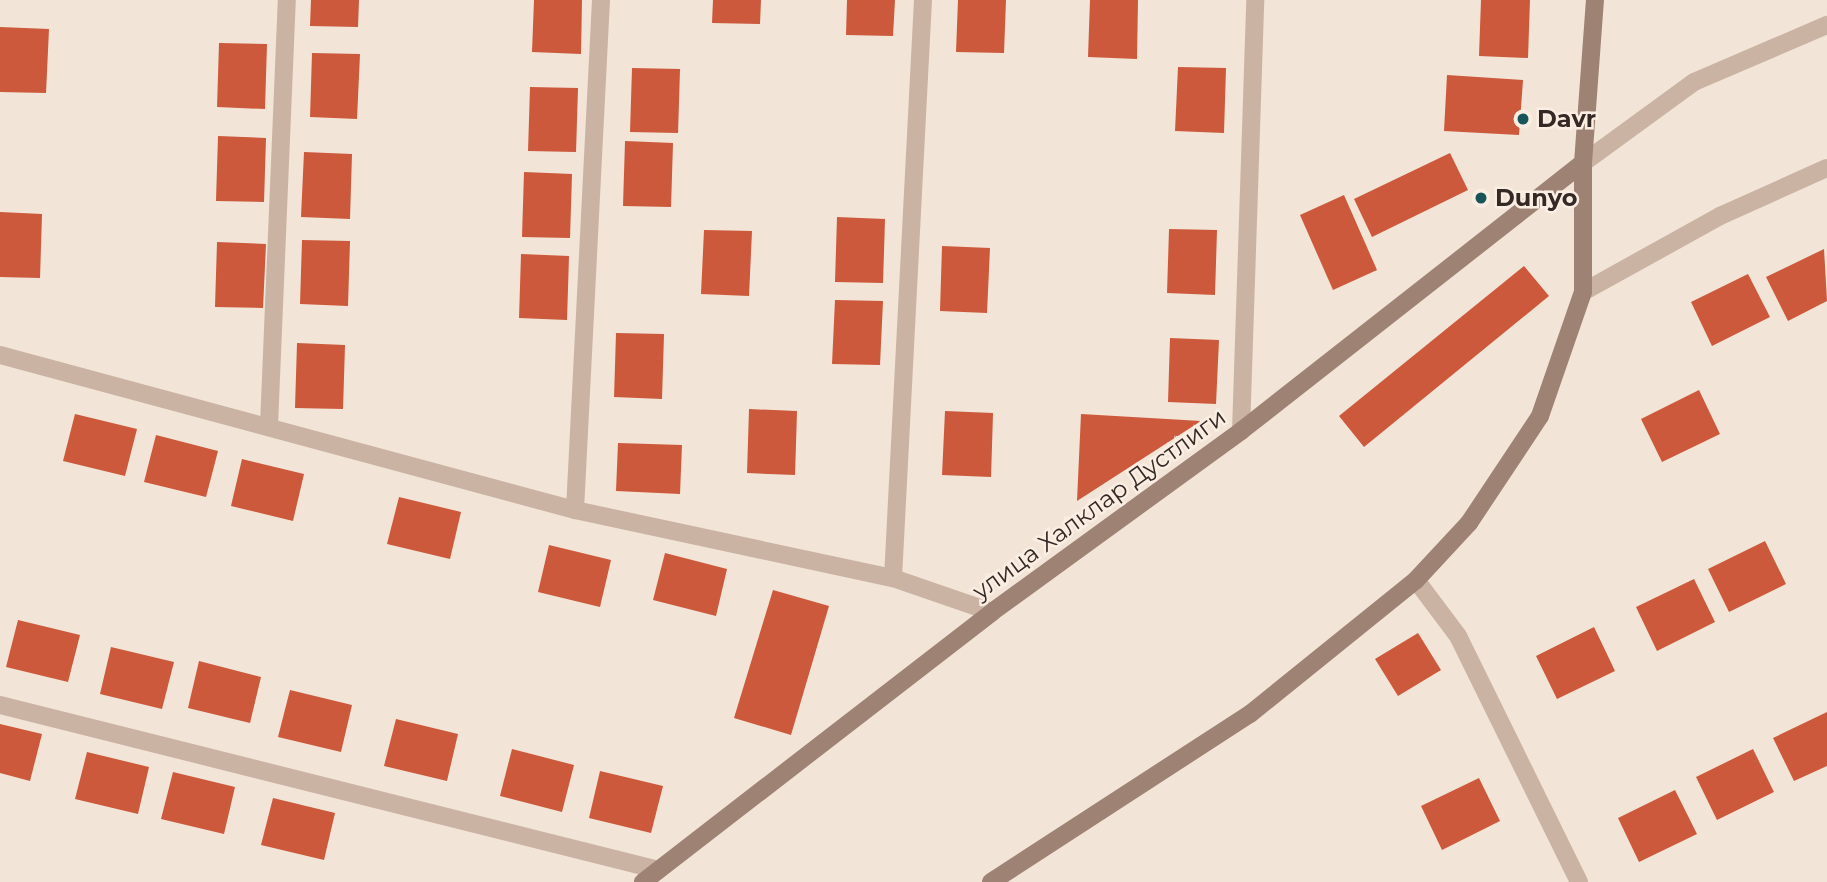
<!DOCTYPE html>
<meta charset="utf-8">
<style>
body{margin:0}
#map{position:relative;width:1827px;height:882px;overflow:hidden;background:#f2e4d7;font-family:Montserrat,sans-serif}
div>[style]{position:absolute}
.building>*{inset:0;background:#cc593b}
.street>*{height:18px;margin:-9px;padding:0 9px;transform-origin:9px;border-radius:9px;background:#cab3a2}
.secondary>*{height:18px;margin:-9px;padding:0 9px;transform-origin:9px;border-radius:9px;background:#9e8274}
.dots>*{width:19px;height:19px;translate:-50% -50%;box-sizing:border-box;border:4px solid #faeee3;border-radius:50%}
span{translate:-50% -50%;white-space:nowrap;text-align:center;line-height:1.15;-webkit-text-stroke:5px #faeee3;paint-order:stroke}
.poi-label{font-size:24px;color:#352925;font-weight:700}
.left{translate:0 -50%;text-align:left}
.street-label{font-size:24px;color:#352925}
</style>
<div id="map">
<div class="building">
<div style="clip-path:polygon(311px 0,359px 0,358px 27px,310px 26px)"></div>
<div style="clip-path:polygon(534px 0,582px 0,581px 54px,532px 52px)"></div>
<div style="clip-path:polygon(713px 0,761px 0,760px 24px,712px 23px)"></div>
<div style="clip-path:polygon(847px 0,895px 0,893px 36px,846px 35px)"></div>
<div style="clip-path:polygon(958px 0,1006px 0,1004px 53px,956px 52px)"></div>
<div style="clip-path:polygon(1090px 0,1138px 0,1137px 59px,1088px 57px)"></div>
<div style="clip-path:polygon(1481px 0,1530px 0,1528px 58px,1479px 56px)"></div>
<div style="clip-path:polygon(0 27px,49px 29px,46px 93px,0 92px)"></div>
<div style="clip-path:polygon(219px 43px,267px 44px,265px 109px,217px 107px)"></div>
<div style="clip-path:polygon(312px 53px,360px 54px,357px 119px,310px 117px)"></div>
<div style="clip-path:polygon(1178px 67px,1226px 68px,1224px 133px,1175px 131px)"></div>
<div style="clip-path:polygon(632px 68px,680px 69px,678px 133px,630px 132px)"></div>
<div style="clip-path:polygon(1447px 75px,1523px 80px,1519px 135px,1444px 131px)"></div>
<div style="clip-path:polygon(530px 87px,578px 88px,576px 152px,528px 151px)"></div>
<div style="clip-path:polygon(218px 136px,266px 138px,264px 202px,216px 201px)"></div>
<div style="clip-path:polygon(625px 141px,673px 143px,671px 207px,623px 206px)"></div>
<div style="clip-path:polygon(304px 152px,352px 154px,350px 219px,301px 217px)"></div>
<div style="clip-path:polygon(1450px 153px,1468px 190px,1372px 237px,1354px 199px)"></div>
<div style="clip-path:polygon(524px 172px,572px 174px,570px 238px,522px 237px)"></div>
<div style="clip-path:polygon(1344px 195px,1377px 270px,1333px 290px,1300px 215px)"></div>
<div style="clip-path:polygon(0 212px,42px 214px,40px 278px,0 277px)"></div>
<div style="clip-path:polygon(837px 217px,885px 219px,883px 283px,835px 282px)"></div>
<div style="clip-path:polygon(1169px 229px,1217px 230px,1215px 295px,1167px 293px)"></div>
<div style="clip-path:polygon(704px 230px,752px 231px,749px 296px,701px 294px)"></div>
<div style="clip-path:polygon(302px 240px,350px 241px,348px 306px,300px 304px)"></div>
<div style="clip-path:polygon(217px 242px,266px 244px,263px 308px,215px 307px)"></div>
<div style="clip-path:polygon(942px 246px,990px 248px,987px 313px,940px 311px)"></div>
<div style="clip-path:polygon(1824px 249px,1827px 301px,1788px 321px,1766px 277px)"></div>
<div style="clip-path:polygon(521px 254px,569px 256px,567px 320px,519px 318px)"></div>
<div style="clip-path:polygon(1524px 266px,1549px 296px,1364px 447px,1339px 416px)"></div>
<div style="clip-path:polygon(1748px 274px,1770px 317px,1712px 346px,1691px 302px)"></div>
<div style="clip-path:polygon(835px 300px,883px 301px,880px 365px,832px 364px)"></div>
<div style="clip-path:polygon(616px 333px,664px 334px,662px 399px,614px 397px)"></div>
<div style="clip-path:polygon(1170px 338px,1219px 340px,1216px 404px,1168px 402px)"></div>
<div style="clip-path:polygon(297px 343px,345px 345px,343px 409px,295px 408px)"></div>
<div style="clip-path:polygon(1699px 390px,1720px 434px,1662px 462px,1641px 419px)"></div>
<div style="clip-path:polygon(749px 409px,797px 411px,795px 475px,747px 473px)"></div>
<div style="clip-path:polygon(945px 411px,993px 413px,991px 477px,942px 475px)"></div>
<div style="clip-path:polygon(75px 414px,137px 429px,125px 476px,63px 461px)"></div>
<div style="clip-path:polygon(1081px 414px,1201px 421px,1077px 501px)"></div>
<div style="clip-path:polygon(156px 435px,218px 451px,206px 497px,144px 482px)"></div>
<div style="clip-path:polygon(618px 443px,682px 445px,680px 494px,616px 491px)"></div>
<div style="clip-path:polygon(242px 459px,304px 474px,293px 521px,231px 506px)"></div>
<div style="clip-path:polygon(399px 497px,461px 512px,450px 559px,387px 544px)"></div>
<div style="clip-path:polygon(1765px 541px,1786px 584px,1729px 612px,1708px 569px)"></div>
<div style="clip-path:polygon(549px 545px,611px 560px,600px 607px,538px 592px)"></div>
<div style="clip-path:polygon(665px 553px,727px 569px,716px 616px,653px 600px)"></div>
<div style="clip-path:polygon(1694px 579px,1715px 622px,1657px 651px,1636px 607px)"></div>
<div style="clip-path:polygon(773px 590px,829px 606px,791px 735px,734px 718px)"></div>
<div style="clip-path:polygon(18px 620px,80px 635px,68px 682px,6px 667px)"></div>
<div style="clip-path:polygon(1594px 627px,1615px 671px,1557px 699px,1536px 656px)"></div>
<div style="clip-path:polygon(1418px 633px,1441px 670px,1398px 696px,1375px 659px)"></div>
<div style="clip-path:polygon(111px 647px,174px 662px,162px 709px,100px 694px)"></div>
<div style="clip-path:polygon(199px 661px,261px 677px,250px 723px,188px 708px)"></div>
<div style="clip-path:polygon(290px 690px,352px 705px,341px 752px,278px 737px)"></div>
<div style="clip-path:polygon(1827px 712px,1827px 766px,1794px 781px,1773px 738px)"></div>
<div style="clip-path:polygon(396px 719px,458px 734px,447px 781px,384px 766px)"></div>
<div style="clip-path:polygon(0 724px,42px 734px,30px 781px,0 773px)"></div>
<div style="clip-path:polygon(512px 749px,574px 765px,562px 812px,500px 796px)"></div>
<div style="clip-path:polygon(1753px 749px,1774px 792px,1717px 820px,1696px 777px)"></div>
<div style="clip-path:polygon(87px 752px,149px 767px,138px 814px,75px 799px)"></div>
<div style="clip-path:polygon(600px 771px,663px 786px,651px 833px,589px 818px)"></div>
<div style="clip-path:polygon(173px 772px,235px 787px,224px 834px,161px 819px)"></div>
<div style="clip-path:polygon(1479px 778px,1500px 821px,1442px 850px,1421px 806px)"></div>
<div style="clip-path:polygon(1675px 790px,1697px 834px,1639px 862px,1618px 818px)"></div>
<div style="clip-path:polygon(273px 798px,335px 813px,324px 860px,261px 845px)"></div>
</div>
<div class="street">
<div style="left:1583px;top:163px;width:137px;rotate:-36.1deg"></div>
<div style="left:1694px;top:82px;width:145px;rotate:-23.2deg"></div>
<div style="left:1583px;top:292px;width:157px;rotate:-29deg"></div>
<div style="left:1720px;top:216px;width:117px;rotate:-24.2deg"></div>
<div style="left:0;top:355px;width:596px;rotate:15.09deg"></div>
<div style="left:575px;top:510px;width:325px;rotate:12.1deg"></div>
<div style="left:893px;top:578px;width:105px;rotate:19deg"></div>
<div style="left:269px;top:425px;width:425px;rotate:-87.6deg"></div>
<div style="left:1241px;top:431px;width:431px;rotate:-88.1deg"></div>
<div style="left:575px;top:510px;width:511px;rotate:-87.08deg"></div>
<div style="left:893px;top:578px;width:579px;rotate:-87.03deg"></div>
<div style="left:1416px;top:580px;width:70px;rotate:53.1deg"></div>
<div style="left:1458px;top:636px;width:274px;rotate:63.8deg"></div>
<div style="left:0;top:705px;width:679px;rotate:14.06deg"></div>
</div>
<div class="secondary">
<div style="left:643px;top:882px;width:441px;rotate:-37.7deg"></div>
<div style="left:992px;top:612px;width:308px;rotate:-36deg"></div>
<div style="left:1241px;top:431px;width:434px;rotate:-38.1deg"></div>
<div style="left:991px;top:882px;width:309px;rotate:-33deg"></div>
<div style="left:1250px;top:714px;width:213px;rotate:-38.9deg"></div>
<div style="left:1416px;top:580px;width:78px;rotate:-47.1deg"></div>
<div style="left:1469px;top:523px;width:128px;rotate:-56.4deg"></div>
<div style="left:1540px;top:416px;width:131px;rotate:-70.9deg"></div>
<div style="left:1583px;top:292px;width:129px;rotate:-90deg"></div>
<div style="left:1583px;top:163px;width:163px;rotate:-85.8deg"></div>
</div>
<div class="dots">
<div style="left:1523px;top:119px;background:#195558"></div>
<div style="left:1481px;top:198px;background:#195558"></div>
</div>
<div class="poi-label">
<span class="left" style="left:1537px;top:119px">Davr</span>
<span class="left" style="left:1495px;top:198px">Dunyo</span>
</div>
<div class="street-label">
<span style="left:1099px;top:504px;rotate:-36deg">улица Халклар Дустлиги</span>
</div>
</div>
